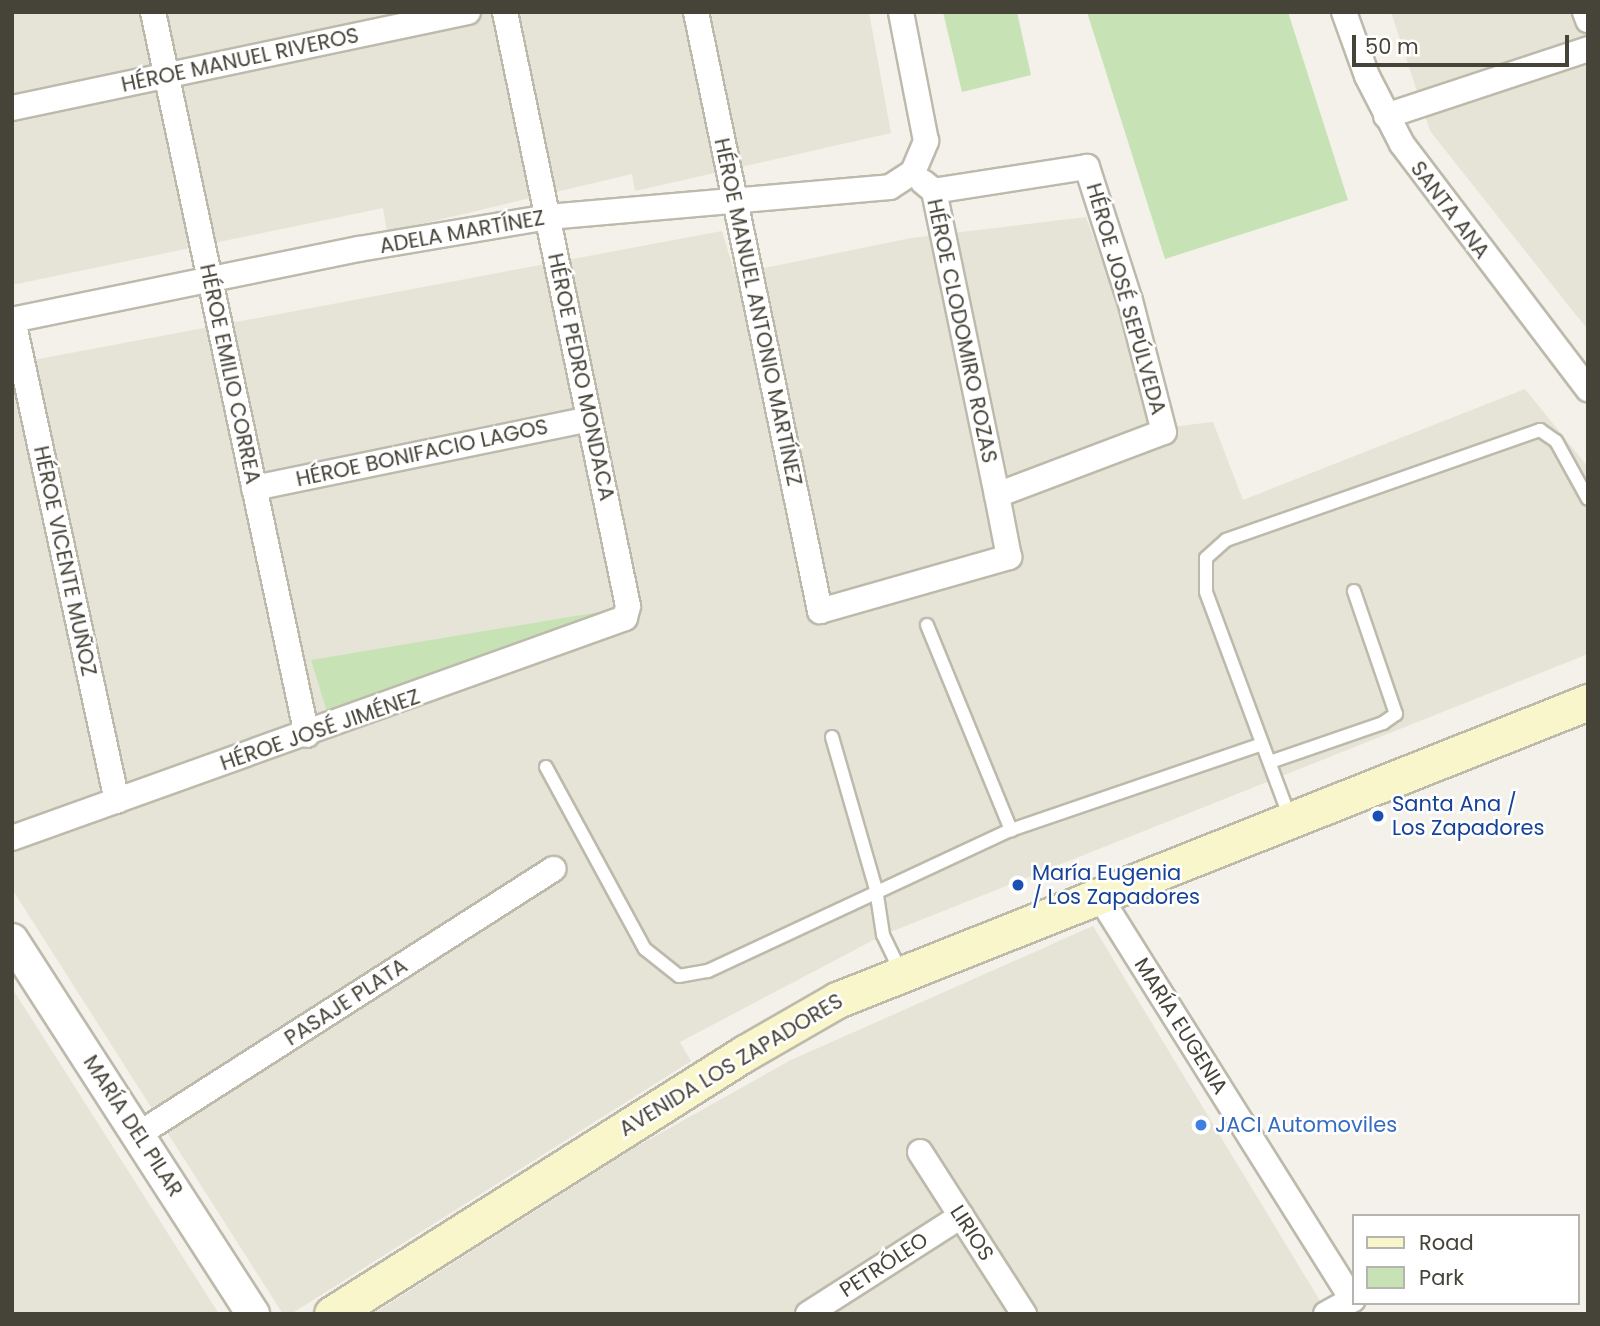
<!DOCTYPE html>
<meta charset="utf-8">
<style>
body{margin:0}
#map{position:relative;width:1600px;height:1326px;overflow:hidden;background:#f3f1e9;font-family:Poppins,sans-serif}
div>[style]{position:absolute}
.residential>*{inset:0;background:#e6e4d7}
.green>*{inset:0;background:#c7e3b5}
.roads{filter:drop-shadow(2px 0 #bdbaac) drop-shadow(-2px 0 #bdbaac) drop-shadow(0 2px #bdbaac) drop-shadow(0 -2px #bdbaac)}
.service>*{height:12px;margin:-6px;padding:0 6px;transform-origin:6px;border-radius:6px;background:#fff}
.minor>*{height:24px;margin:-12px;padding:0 12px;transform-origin:12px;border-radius:12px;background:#fff}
.tertiary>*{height:32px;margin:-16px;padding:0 16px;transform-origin:16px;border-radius:16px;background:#fff}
.secondary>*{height:35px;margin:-17.5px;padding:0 17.5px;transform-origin:17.5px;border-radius:17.5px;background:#faf6cc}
.dots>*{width:19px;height:19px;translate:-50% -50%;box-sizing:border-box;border:4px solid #fff;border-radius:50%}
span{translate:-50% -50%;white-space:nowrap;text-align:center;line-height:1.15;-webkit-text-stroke:5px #fff;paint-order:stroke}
.street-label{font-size:21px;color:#464338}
.transit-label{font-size:21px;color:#164399}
.left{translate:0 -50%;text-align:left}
.shop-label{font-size:21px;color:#366cbe}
.frame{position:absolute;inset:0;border:14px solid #464338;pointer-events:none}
.legend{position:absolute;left:1352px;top:1214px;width:228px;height:91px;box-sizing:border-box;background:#fff;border:2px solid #b5b4af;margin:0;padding:9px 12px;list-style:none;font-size:21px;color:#464338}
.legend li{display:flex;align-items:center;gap:14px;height:35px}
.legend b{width:35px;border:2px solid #b5b4af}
.scale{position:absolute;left:1352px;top:35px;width:217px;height:32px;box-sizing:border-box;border:4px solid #464338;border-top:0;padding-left:9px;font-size:21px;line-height:24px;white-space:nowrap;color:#464338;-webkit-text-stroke:5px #fff;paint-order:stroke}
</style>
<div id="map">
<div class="residential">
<div style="clip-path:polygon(12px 12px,869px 12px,891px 133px,635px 191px,632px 174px,387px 232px,383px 208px,12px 285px)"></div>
<div style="clip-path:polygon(1391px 12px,1588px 12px,1588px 330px,1430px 131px)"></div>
<div style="clip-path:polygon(1086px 217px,1162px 428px,1213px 422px,1243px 500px,1525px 389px,1588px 467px,1588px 654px,883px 935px,680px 1042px,691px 1061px,291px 1314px,283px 1314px,12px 889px,12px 364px,722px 231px,735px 274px,911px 238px)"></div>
<div style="clip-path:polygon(1093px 926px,1328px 1314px,373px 1314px,634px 1148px,791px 1060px)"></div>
<div style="clip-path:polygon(12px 988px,219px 1314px,12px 1314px)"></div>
</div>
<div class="green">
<div style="clip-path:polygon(943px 12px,1017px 12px,1031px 75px,962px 92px)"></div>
<div style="clip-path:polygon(1087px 12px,1288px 12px,1348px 200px,1165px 259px)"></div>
<div style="clip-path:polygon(611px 610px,328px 715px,311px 660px)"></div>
</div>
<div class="roads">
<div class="service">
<div style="left:927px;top:625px;width:222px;rotate:67.7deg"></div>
<div style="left:832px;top:737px;width:158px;rotate:73.9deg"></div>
<div style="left:876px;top:889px;width:47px;rotate:81.3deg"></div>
<div style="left:883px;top:935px;width:41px;rotate:64.1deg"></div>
<div style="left:1270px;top:762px;width:120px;rotate:-19deg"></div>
<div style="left:1383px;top:723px;width:16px;rotate:-35deg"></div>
<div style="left:1396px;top:714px;width:130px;rotate:-108.9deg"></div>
<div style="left:546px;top:767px;width:207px;rotate:61.5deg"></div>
<div style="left:645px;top:949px;width:43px;rotate:38.5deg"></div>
<div style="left:679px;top:976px;width:29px;rotate:-10deg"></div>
<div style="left:708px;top:971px;width:334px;rotate:-25deg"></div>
<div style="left:1011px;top:830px;width:265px;rotate:-18.9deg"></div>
<div style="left:1290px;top:818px;width:241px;rotate:-110.4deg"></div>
<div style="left:1206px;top:592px;width:34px;rotate:-90deg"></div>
<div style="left:1206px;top:558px;width:27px;rotate:-42deg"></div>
<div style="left:1226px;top:540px;width:333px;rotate:-19.3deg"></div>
<div style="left:1540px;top:430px;width:19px;rotate:35deg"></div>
<div style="left:1556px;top:441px;width:66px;rotate:61.1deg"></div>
</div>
<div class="minor">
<div style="left:153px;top:12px;width:739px;rotate:77.98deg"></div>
<div style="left:696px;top:12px;width:612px;rotate:78.3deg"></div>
<div style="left:820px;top:611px;width:197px;rotate:-15.9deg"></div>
<div style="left:1009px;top:557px;width:63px;rotate:-101deg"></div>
<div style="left:997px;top:495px;width:178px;rotate:-20.7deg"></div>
<div style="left:1164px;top:432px;width:135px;rotate:-104.5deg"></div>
<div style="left:1130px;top:301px;width:141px;rotate:-107.8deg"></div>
<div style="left:1087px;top:167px;width:155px;rotate:171.1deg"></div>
<div style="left:1344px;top:12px;width:68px;rotate:70.2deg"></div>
<div style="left:1367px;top:76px;width:76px;rotate:62.8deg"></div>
<div style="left:1402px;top:144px;width:308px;rotate:52.8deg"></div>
<div style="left:1585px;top:12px;width:9px;rotate:69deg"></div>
<div style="left:12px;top:108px;width:466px;rotate:-11.9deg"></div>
<div style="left:1386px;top:116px;width:213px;rotate:-18.3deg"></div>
<div style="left:923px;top:182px;width:14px;rotate:39deg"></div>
<div style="left:934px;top:191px;width:310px;rotate:78.3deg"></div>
<div style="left:12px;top:320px;width:354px;rotate:-11.6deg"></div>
<div style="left:359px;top:249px;width:192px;rotate:-9.6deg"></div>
<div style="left:548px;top:217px;width:343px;rotate:-5deg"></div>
<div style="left:890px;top:187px;width:27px;rotate:-33deg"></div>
<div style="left:913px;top:172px;width:34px;rotate:-67deg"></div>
<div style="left:926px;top:141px;width:131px;rotate:-101deg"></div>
<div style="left:13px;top:320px;width:492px;rotate:77.8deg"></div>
<div style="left:254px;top:488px;width:342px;rotate:-11.6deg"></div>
<div style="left:12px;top:838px;width:651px;rotate:-19.74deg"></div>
<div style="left:625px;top:618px;width:12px;rotate:-76deg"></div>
<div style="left:628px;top:606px;width:607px;rotate:-101.7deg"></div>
<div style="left:1098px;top:894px;width:479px;rotate:57.9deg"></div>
<div style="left:139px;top:1134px;width:492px;rotate:-32.6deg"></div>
<div style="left:920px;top:1152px;width:193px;rotate:57.3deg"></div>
<div style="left:808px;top:1314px;width:182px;rotate:-32.6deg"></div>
<div style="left:1326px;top:1314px;width:31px;rotate:-29deg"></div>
</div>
<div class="tertiary">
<div style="left:12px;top:940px;width:445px;rotate:57.2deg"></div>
</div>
<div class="secondary">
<div style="left:332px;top:1314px;width:489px;rotate:-32.3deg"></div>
<div style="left:745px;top:1053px;width:106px;rotate:-29.9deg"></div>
<div style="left:837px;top:1000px;width:808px;rotate:-21.64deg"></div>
</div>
</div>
<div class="dots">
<div style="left:1378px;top:816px;background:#1a4fb4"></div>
<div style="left:1018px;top:885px;background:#1a4fb4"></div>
<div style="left:1201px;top:1125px;background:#3f7fe0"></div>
</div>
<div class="street-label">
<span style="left:240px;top:60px;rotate:-12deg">HÉROE MANUEL RIVEROS</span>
<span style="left:1450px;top:210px;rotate:53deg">SANTA ANA</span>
<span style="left:462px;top:232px;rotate:-10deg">ADELA MARTÍNEZ</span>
<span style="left:1126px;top:299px;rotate:74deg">HÉROE JOSÉ SEPÚLVEDA</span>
<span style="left:758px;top:312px;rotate:78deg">HÉROE MANUEL ANTONIO MARTÍNEZ</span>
<span style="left:962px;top:331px;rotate:78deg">HÉROE CLODOMIRO ROZAS</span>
<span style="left:230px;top:374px;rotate:78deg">HÉROE EMILIO CORREA</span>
<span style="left:581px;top:377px;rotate:78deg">HÉROE PEDRO MONDACA</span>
<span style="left:422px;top:453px;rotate:-12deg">HÉROE BONIFACIO LAGOS</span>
<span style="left:65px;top:561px;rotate:78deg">HÉROE VICENTE MUÑOZ</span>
<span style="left:320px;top:730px;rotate:-19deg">HÉROE JOSÉ JIMÉNEZ</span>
<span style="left:346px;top:1002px;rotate:-33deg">PASAJE PLATA</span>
<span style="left:1181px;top:1026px;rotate:58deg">MARÍA EUGENIA</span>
<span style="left:731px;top:1065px;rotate:-31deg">AVENIDA LOS ZAPADORES</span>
<span style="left:133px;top:1126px;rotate:57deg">MARÍA DEL PILAR</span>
<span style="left:972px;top:1233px;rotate:57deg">LIRIOS</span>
<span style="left:884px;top:1265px;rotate:-33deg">PETRÓLEO</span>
</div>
<div class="transit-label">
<span class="left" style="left:1392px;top:816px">Santa Ana /<br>Los Zapadores</span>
<span class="left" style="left:1032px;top:885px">María Eugenia<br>/ Los Zapadores</span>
</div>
<div class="shop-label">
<span class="left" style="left:1215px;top:1125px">JACI Automoviles</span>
</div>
<div class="frame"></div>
<ul class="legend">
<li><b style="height:9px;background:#faf6cc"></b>Road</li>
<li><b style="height:19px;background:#c7e3b5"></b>Park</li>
</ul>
<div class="scale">50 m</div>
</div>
